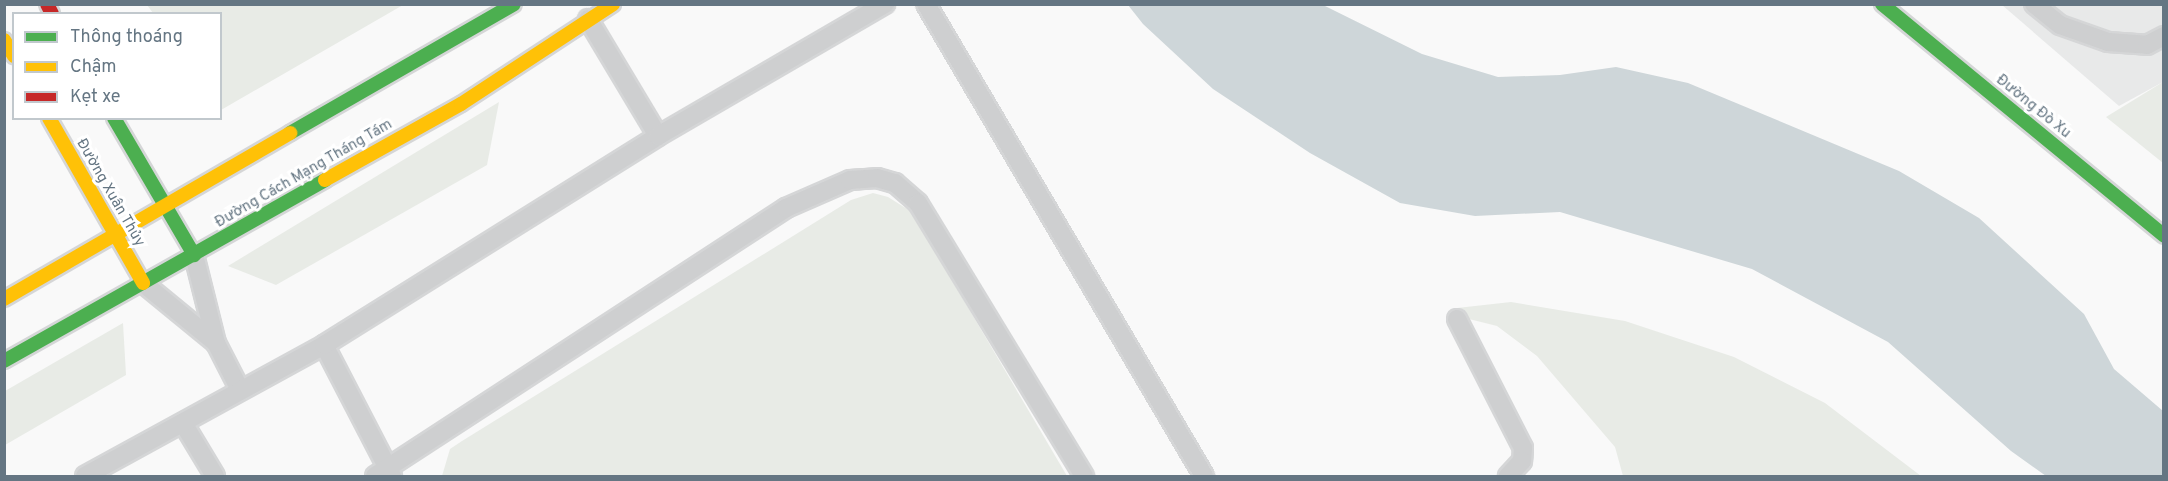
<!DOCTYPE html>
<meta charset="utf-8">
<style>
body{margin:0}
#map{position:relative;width:2168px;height:481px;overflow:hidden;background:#f9f9f9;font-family:Overpass,sans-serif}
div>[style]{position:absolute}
.built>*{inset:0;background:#e8e9e9}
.green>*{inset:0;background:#e8ebe6}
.water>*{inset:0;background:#ced6d9}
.roads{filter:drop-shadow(2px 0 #d5d6d7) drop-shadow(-2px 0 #d5d6d7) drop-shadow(0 2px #d5d6d7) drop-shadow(0 -2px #d5d6d7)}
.lane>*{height:18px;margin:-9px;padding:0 9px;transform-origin:9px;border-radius:9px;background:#cecfd0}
.fast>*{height:14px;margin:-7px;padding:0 7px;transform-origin:7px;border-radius:7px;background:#4caf50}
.slow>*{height:14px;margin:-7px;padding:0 7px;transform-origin:7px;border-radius:7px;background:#ffc107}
.jam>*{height:14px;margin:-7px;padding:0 7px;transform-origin:7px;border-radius:7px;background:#c62828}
span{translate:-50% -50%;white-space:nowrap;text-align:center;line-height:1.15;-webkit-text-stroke:6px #fff;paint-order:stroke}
.street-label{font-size:15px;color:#657683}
.frame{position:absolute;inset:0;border:6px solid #657683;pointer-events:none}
.legend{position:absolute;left:12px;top:12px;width:210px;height:108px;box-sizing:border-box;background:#fff;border:2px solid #c1c8cd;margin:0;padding:8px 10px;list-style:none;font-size:18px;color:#657683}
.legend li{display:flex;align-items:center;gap:12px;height:30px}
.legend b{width:30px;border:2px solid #c1c8cd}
</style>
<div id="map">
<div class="built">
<div style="clip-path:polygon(2002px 5px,2163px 5px,2163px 82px,2119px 106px)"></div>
</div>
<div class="green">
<div style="clip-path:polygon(147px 5px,403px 5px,221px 110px,220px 14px,153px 13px)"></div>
<div style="clip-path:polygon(2163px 82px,2163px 163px,2106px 117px)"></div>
<div style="clip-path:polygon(499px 102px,487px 165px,276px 285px,228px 266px)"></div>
<div style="clip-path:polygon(873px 193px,888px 197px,912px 212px,1067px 476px,442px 476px,450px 449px,462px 441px,851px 200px)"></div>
<div style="clip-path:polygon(1511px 302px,1625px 321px,1734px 357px,1825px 403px,1921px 476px,1623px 476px,1615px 447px,1537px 356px,1497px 326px,1465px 318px,1457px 308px)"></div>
<div style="clip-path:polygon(123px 323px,126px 375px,5px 445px,5px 391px)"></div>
</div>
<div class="water">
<div style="clip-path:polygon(1128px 5px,1323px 5px,1422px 54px,1498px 77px,1560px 75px,1616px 67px,1688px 83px,1899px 171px,1979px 218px,2084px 314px,2114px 369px,2163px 411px,2163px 476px,2046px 476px,2011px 451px,1888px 342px,1752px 269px,1560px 212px,1475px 216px,1400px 203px,1310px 153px,1213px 89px,1143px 24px)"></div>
</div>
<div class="roads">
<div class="lane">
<div style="left:926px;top:4px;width:548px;rotate:59.5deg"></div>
<div style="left:2034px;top:4px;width:33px;rotate:39deg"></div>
<div style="left:2060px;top:25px;width:51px;rotate:19.5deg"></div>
<div style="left:2108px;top:42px;width:39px;rotate:4deg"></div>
<div style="left:2147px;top:45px;width:19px;rotate:-28deg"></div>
<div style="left:588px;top:19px;width:136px;rotate:59.1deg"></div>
<div style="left:194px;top:255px;width:91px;rotate:76deg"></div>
<div style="left:216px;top:343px;width:53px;rotate:62.9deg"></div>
<div style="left:143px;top:283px;width:94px;rotate:39.4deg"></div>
<div style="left:1457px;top:319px;width:145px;rotate:62.9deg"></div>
<div style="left:1523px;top:448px;width:13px;rotate:94deg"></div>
<div style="left:1522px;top:461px;width:21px;rotate:133deg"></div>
<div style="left:324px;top:345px;width:148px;rotate:62.6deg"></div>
<div style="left:183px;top:423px;width:62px;rotate:58.9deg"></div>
<div style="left:85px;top:476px;width:273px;rotate:-28.7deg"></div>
<div style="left:324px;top:345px;width:394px;rotate:-32deg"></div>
<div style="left:658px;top:136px;width:263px;rotate:-30.2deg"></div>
<div style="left:375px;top:476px;width:491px;rotate:-33.1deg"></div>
<div style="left:786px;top:208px;width:70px;rotate:-23.6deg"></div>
<div style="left:850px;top:180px;width:27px;rotate:-4deg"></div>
<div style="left:877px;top:178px;width:19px;rotate:16deg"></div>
<div style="left:895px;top:183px;width:30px;rotate:41deg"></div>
<div style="left:918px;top:203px;width:320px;rotate:58.7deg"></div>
</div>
<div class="fast">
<div style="left:1882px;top:4px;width:365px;rotate:39.4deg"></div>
<div style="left:114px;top:118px;width:159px;rotate:59.7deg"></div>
<div style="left:290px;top:133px;width:258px;rotate:-29.9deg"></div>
<div style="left:4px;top:361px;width:369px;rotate:-29.4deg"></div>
</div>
<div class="slow">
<div style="left:4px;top:40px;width:19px;rotate:58deg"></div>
<div style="left:49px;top:118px;width:190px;rotate:60.3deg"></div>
<div style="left:325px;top:180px;width:156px;rotate:-29.2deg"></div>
<div style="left:461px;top:104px;width:182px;rotate:-33.3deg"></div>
<div style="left:4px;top:299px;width:331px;rotate:-30.1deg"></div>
</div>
<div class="jam">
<div style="left:47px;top:4px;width:11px;rotate:63deg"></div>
</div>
</div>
<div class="street-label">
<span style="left:2033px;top:107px;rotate:39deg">Đường Đò Xu</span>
<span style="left:304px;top:174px;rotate:-30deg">Đường Cách Mạng Tháng Tám</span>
<span style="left:110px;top:193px;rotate:60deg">Đường Xuân Thủy</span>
</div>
<div class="frame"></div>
<ul class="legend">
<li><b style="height:8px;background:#4caf50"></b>Thông thoáng</li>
<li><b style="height:8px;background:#ffc107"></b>Chậm</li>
<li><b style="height:8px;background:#c62828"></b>Kẹt xe</li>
</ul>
</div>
